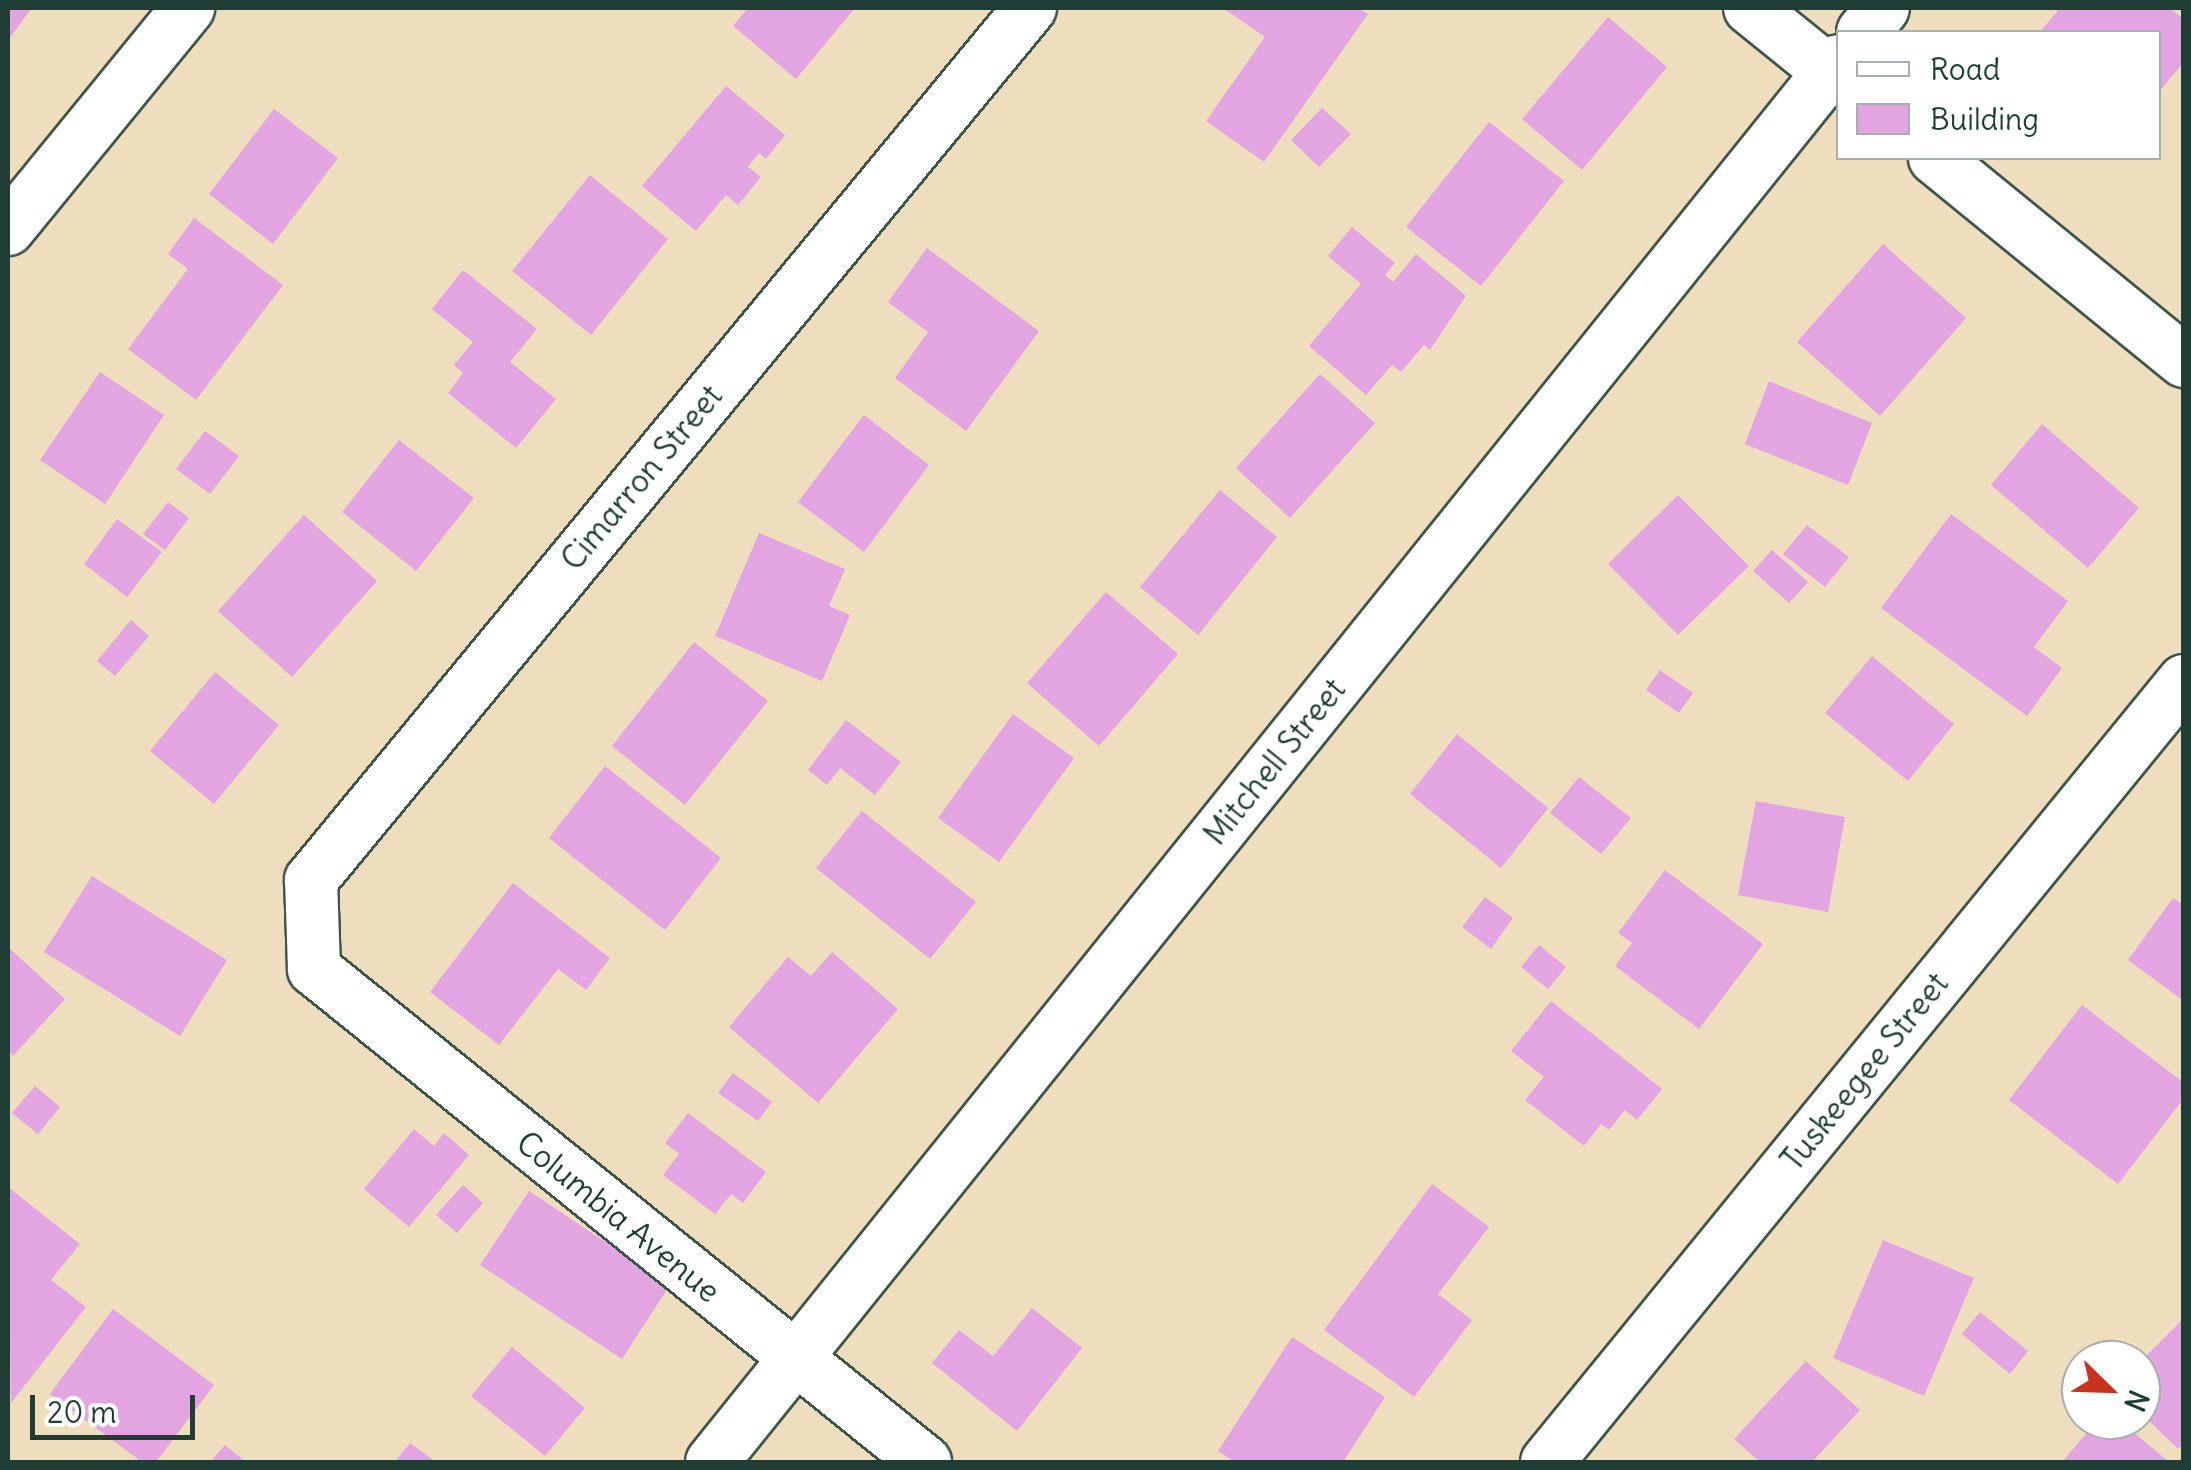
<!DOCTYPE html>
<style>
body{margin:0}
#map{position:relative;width:2191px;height:1470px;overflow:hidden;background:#eedebe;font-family:Delius,sans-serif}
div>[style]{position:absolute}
.building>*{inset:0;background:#e3a5e2}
.roads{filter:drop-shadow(2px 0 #3e5549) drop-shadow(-2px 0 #3e5549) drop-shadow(0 2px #3e5549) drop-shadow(0 -2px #3e5549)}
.minor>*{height:52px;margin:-26px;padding:0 26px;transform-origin:26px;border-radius:26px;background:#fff}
span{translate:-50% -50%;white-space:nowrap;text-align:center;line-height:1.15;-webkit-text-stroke:10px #fff;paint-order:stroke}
.street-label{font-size:32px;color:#1f3d34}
.frame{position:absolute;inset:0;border:10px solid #1f3d34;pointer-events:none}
.legend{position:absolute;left:1836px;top:30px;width:325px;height:130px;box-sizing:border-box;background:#fff;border:2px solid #a5b1ae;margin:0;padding:12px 18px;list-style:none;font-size:30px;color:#1f3d34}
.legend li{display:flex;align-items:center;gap:20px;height:50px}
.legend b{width:50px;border:2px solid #a5b1ae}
.north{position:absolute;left:2061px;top:1340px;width:100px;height:100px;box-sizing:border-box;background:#fff;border:2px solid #a5b1ae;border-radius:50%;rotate:113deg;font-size:28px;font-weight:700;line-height:40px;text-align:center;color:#1f3d34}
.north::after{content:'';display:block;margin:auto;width:35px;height:45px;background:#c8321e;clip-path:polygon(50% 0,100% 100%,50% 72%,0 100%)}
.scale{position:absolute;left:30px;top:1395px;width:165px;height:45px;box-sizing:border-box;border:5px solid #1f3d34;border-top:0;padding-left:12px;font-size:30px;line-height:35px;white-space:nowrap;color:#1f3d34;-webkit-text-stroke:8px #fff;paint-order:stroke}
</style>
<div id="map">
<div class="building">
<div style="clip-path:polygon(8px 8px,32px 8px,8px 40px)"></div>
<div style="clip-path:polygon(748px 8px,855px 8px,796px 79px,733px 26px)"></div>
<div style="clip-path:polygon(1223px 8px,1358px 8px,1368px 14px,1264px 162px,1206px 121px,1265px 37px)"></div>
<div style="clip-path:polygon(2060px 8px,2169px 8px,2184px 19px,2184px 62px,2158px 93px,2158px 32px,2040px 32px)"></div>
<div style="clip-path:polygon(1608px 17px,1667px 67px,1582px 170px,1522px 119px)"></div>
<div style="clip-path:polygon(726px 86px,785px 135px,766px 159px,759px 153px,748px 167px,761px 177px,738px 205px,726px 195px,696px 231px,642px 186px)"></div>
<div style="clip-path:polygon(1322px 108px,1351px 134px,1319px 167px,1291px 140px)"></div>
<div style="clip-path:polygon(274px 109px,338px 158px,273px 244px,209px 194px)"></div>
<div style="clip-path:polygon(1489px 122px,1564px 181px,1481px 286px,1406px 227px)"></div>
<div style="clip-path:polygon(590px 175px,668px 239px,591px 335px,512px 271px)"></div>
<div style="clip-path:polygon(194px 218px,283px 285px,196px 400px,128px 349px,188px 269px,168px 254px)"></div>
<div style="clip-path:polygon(1352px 227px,1395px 263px,1385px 275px,1393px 282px,1416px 254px,1466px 296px,1430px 350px,1424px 345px,1401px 372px,1392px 365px,1366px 395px,1309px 346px,1361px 284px,1328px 256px)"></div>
<div style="clip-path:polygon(1883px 244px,1966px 318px,1880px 416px,1797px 342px)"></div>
<div style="clip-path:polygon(927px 248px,1039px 331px,966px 431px,895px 378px,928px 332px,888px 302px)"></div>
<div style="clip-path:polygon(463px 270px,537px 329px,510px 362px,556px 399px,516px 448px,448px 393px,463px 373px,454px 365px,473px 342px,432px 309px)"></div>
<div style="clip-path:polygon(100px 372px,164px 415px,105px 504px,40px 460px)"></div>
<div style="clip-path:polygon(1320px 374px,1375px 423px,1290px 518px,1236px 468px)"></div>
<div style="clip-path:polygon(1769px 381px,1872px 423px,1848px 485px,1745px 444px)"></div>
<div style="clip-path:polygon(864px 415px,929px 465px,864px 552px,798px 502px)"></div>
<div style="clip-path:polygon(2042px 424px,2139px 508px,2088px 568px,1991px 485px)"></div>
<div style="clip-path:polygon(205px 431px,239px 456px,210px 494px,176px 469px)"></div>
<div style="clip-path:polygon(399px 440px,474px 498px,416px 571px,342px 512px)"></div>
<div style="clip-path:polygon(1220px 490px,1277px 537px,1198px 635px,1140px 587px)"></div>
<div style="clip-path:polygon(1678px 495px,1749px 566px,1678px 635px,1608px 564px)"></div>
<div style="clip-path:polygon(168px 502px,189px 518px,165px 550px,143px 534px)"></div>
<div style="clip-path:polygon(1951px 514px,2068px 601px,2034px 647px,2062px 668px,2027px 716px,1881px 608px)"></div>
<div style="clip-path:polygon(304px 515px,377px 581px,292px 677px,218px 611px)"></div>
<div style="clip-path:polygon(117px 519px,162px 552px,127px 597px,84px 564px)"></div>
<div style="clip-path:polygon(1807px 525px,1849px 557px,1825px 587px,1783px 554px)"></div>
<div style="clip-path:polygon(759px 533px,845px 569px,829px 606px,850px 615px,822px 681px,715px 636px)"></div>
<div style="clip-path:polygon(1772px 550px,1808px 582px,1789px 603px,1753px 571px)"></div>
<div style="clip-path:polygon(1106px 592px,1178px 654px,1099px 746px,1027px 683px)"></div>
<div style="clip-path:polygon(131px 620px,149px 636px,115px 676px,97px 661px)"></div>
<div style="clip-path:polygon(694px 642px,768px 701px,685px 805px,612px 746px)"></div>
<div style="clip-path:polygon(1872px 656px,1954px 724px,1908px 781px,1825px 713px)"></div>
<div style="clip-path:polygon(1660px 670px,1693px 693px,1679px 713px,1646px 690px)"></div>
<div style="clip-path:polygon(215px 672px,279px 725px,214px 804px,150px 751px)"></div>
<div style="clip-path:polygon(1013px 714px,1074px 758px,999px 862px,938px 818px)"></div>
<div style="clip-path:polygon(846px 720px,901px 762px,875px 795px,840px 768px,827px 785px,808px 770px)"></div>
<div style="clip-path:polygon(1457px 734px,1548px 808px,1501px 868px,1410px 794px)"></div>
<div style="clip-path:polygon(605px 766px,721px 858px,665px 930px,549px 838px)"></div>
<div style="clip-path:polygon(1579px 777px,1631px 818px,1601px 854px,1550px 813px)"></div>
<div style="clip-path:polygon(1756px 801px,1845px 817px,1828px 912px,1738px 895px)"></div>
<div style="clip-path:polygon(862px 811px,976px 902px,930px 959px,816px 868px)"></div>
<div style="clip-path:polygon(1665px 870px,1763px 944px,1699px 1029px,1615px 966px,1632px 943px,1618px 933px)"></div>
<div style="clip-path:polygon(92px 876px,227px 960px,180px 1036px,44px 952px)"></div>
<div style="clip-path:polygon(513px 883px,610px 958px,586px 990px,558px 969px,499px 1045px,430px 992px)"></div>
<div style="clip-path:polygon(1485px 897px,1513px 918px,1491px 949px,1462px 927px)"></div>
<div style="clip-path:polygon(2173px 898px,2184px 905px,2184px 1001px,2128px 960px)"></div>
<div style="clip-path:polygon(1539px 945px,1566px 967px,1548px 989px,1521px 967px)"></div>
<div style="clip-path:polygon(9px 948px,65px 999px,13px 1056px,8px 1050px)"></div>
<div style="clip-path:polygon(832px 952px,898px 1009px,818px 1103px,729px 1027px,788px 957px,811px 976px)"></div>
<div style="clip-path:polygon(1551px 1001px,1662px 1089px,1637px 1120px,1625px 1110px,1609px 1130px,1601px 1124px,1584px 1146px,1525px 1100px,1544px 1077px,1511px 1051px)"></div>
<div style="clip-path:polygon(2082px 1005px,2184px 1083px,2184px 1098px,2118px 1184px,2009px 1100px)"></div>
<div style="clip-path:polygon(733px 1073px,772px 1102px,758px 1121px,718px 1093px)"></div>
<div style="clip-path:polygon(35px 1086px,60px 1107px,38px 1134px,12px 1113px)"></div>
<div style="clip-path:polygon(688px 1113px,766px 1172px,743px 1203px,731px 1194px,715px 1214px,663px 1175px,679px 1154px,665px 1143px)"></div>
<div style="clip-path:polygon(414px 1129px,434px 1146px,444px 1133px,469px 1155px,409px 1227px,364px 1189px)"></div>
<div style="clip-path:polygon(1432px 1184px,1489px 1227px,1438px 1294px,1472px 1320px,1414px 1397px,1324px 1330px)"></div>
<div style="clip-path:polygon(463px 1185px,483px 1203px,457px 1233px,436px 1215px)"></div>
<div style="clip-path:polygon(8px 1187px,80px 1244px,51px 1280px,86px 1307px,11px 1403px)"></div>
<div style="clip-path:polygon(529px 1191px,670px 1285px,622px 1359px,480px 1265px)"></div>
<div style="clip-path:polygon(1883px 1240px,1974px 1278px,1924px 1396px,1833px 1358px)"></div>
<div style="clip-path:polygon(1032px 1308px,1082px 1348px,1017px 1431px,932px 1363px,959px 1330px,993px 1356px)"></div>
<div style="clip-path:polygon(113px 1309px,214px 1385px,156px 1462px,142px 1462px,50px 1394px)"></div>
<div style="clip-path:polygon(1980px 1312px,2028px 1351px,2010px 1374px,1962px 1334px)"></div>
<div style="clip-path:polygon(2184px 1318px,2184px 1443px,2178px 1449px,2141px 1413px,2141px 1361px)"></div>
<div style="clip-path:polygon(1292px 1337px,1385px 1397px,1343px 1462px,1235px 1462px,1218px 1451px)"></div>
<div style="clip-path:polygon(512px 1347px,585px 1408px,545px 1456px,471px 1396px)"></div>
<div style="clip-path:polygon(1806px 1361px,1860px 1410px,1812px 1462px,1760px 1462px,1734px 1439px)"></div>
<div style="clip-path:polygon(2098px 1420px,2119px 1420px,2169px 1462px,2062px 1462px)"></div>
<div style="clip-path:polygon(410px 1443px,436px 1462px,395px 1462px)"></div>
<div style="clip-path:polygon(225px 1445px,246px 1462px,210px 1462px)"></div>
</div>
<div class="roads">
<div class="minor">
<div style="left:1750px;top:8px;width:113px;rotate:38.9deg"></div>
<div style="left:1863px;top:32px;width:31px;rotate:-50deg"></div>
<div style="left:1935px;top:158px;width:321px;rotate:39.2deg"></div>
<div style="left:8px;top:229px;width:285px;rotate:-50.8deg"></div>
<div style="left:712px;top:1462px;width:1797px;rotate:-51.21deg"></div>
<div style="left:925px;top:1462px;width:785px;rotate:-141.1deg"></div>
<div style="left:314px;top:969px;width:89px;rotate:-91.9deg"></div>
<div style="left:311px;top:880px;width:1130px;rotate:-50.49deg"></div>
<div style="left:1547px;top:1462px;width:1008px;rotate:-50.8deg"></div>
</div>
</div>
<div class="street-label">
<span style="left:642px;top:478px;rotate:-50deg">Cimarron Street</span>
<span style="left:1275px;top:762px;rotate:-51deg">Mitchell Street</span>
<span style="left:1865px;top:1072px;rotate:-51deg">Tuskeegee Street</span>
<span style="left:618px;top:1217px;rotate:39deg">Columbia Avenue</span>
</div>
<div class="frame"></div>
<ul class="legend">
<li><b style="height:12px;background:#fff"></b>Road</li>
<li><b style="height:28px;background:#e3a5e2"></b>Building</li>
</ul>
<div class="north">N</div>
<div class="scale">20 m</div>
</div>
